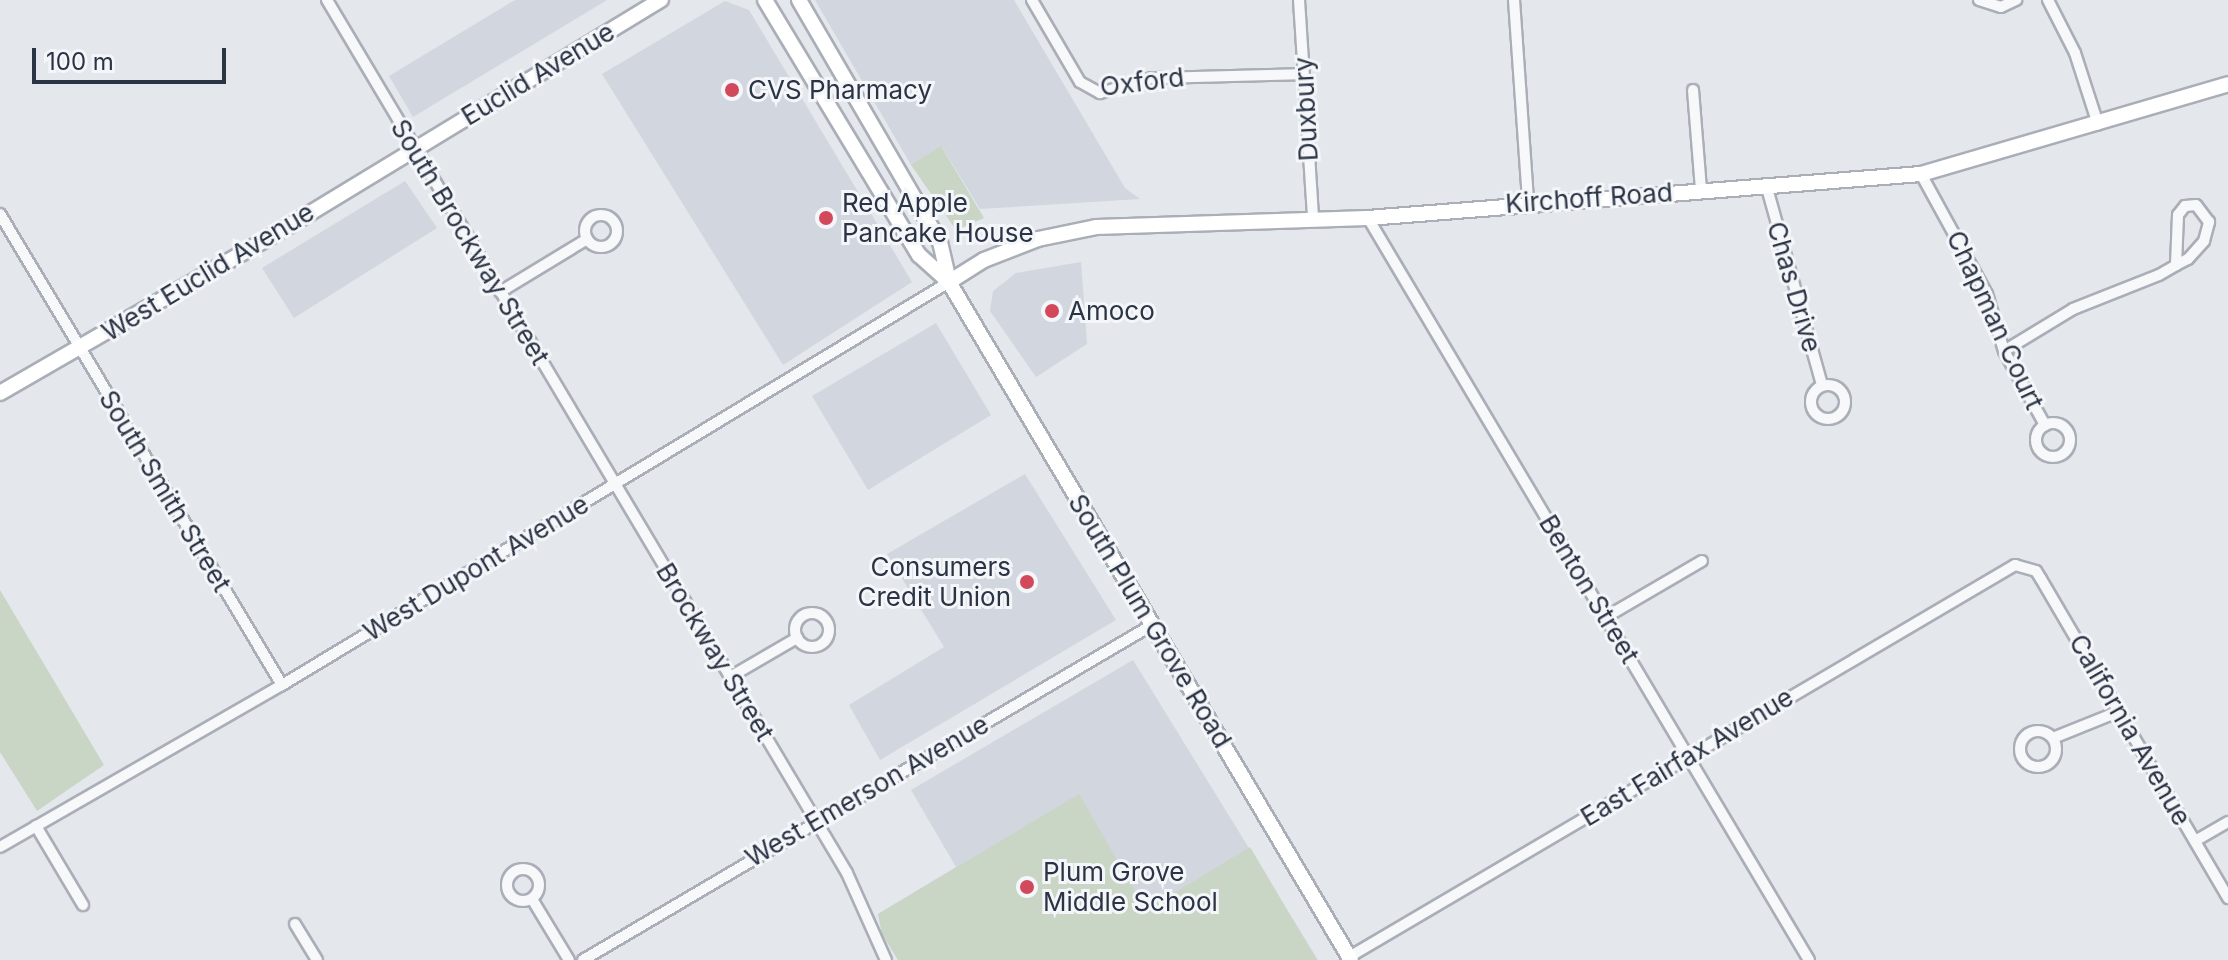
<!DOCTYPE html>
<style>
body{margin:0}
#map{position:relative;width:2228px;height:960px;overflow:hidden;background:#e4e7ec;font-family:Inter,sans-serif}
div>[style]{position:absolute}
.built>*{inset:0;background:#d2d6de}
.green>*{inset:0;background:#c9d6c5}
.roads{filter:drop-shadow(2px 0 #a9aeb7) drop-shadow(-2px 0 #a9aeb7) drop-shadow(0 2px #a9aeb7) drop-shadow(0 -2px #a9aeb7)}
.street>*{height:10px;margin:-5px;padding:0 5px;transform-origin:5px;border-radius:5px;background:#f7f8fa}
.street>.ring{margin:-5px;padding:0;box-sizing:content-box;background:none;border:10px solid #f7f8fa;border-radius:50%}
.secondary>*{height:14px;margin:-7px;padding:0 7px;transform-origin:7px;border-radius:7px;background:#fff}
.dots>*{width:22px;height:22px;translate:-50% -50%;box-sizing:border-box;border:4px solid #f4f6f9;border-radius:50%}
span{translate:-50% -50%;white-space:nowrap;text-align:center;line-height:1.15;-webkit-text-stroke:6px #f4f6f9;paint-order:stroke}
.street-label{font-size:26px;color:#2b3445}
.poi-label{font-size:26px;color:#2b3445}
.left{translate:0 -50%;text-align:left}
.right{translate:-100% -50%;text-align:right}
.scale{position:absolute;left:32px;top:48px;width:194px;height:36px;box-sizing:border-box;border:4px solid #2b3445;border-top:0;padding-left:10px;font-size:24px;line-height:28px;white-space:nowrap;color:#2b3445;-webkit-text-stroke:6px #f4f6f9;paint-order:stroke}
</style>
<div id="map">
<div class="built">
<div style="clip-path:polygon(515px 0,607px 0,413px 117px,389px 76px)"></div>
<div style="clip-path:polygon(815px 0,1014px 0,1125px 188px,1140px 199px,980px 209px,942px 147px,911px 165px)"></div>
<div style="clip-path:polygon(725px 1px,749px 10px,912px 282px,783px 365px,602px 74px)"></div>
<div style="clip-path:polygon(405px 181px,437px 228px,294px 318px,262px 268px)"></div>
<div style="clip-path:polygon(1081px 262px,1087px 344px,1036px 377px,990px 311px,993px 291px,1016px 273px)"></div>
<div style="clip-path:polygon(936px 323px,991px 415px,868px 490px,812px 396px)"></div>
<div style="clip-path:polygon(1025px 474px,1116px 620px,880px 760px,849px 705px,944px 647px,887px 554px)"></div>
<div style="clip-path:polygon(1133px 660px,1318px 960px,898px 960px,882px 934px,878px 914px,956px 867px,911px 790px)"></div>
</div>
<div class="green">
<div style="clip-path:polygon(941px 146px,984px 218px,956px 230px,911px 165px)"></div>
<div style="clip-path:polygon(0 590px,104px 765px,37px 811px,0 752px)"></div>
<div style="clip-path:polygon(1079px 794px,1146px 910px,1250px 847px,1317px 960px,898px 960px,882px 934px,878px 914px)"></div>
</div>
<div class="roads">
<div class="street">
<div style="left:327px;top:0;width:1016px;rotate:59.22deg"></div>
<div style="left:847px;top:873px;width:95px;rotate:65.9deg"></div>
<div style="left:1032px;top:0;width:95px;rotate:59.7deg"></div>
<div style="left:1080px;top:82px;width:23px;rotate:29deg"></div>
<div style="left:1100px;top:93px;width:54px;rotate:-16.1deg"></div>
<div style="left:1152px;top:78px;width:151px;rotate:-1.5deg"></div>
<div style="left:1299px;top:0;width:219px;rotate:86.3deg"></div>
<div style="left:1514px;top:0;width:201px;rotate:86deg"></div>
<div style="left:1979px;top:0;width:23px;rotate:18deg"></div>
<div style="left:2001px;top:7px;width:17px;rotate:-25deg"></div>
<div style="left:2048px;top:0;width:59px;rotate:63deg"></div>
<div style="left:2075px;top:53px;width:75px;rotate:72.1deg"></div>
<div style="left:1693px;top:90px;width:100px;rotate:85.4deg"></div>
<div style="left:1921px;top:174px;width:137px;rotate:61.2deg"></div>
<div style="left:1987px;top:294px;width:59px;rotate:73.4deg"></div>
<div style="left:2004px;top:351px;width:85px;rotate:61deg"></div>
<div style="left:1767px;top:188px;width:205px;rotate:74.4deg"></div>
<div style="left:0;top:214px;width:549px;rotate:59.09deg"></div>
<div class="ring" style="left:585px;top:215px;width:22px;height:22px"></div>
<div style="left:1368px;top:218px;width:863px;rotate:59.28deg"></div>
<div style="left:500px;top:292px;width:102px;rotate:-31.3deg"></div>
<div style="left:2004px;top:351px;width:81px;rotate:-31.3deg"></div>
<div style="left:2073px;top:309px;width:92px;rotate:-21.6deg"></div>
<div style="left:2159px;top:275px;width:20px;rotate:-30deg"></div>
<div style="left:2176px;top:265px;width:13px;rotate:-27deg"></div>
<div style="left:2188px;top:259px;width:24px;rotate:-48deg"></div>
<div style="left:2204px;top:241px;width:20px;rotate:-75deg"></div>
<div style="left:2209px;top:222px;width:21px;rotate:-127deg"></div>
<div style="left:2196px;top:205px;width:11px;rotate:175deg"></div>
<div style="left:2185px;top:206px;width:11px;rotate:128deg"></div>
<div style="left:2178px;top:215px;width:50px;rotate:92.3deg"></div>
<div class="ring" style="left:1811px;top:385px;width:24px;height:24px"></div>
<div class="ring" style="left:2036px;top:423px;width:24px;height:24px"></div>
<div class="ring" style="left:795px;top:613px;width:24px;height:24px"></div>
<div style="left:1606px;top:617px;width:111px;rotate:-30.3deg"></div>
<div style="left:730px;top:677px;width:78px;rotate:-30.2deg"></div>
<div class="ring" style="left:2020px;top:731px;width:26px;height:26px"></div>
<div style="left:2053px;top:738px;width:72px;rotate:-21.9deg"></div>
<div style="left:36px;top:826px;width:92px;rotate:59.3deg"></div>
<div style="left:2195px;top:841px;width:38px;rotate:-30deg"></div>
<div style="left:0;top:847px;width:325px;rotate:-29.9deg"></div>
<div style="left:282px;top:685px;width:779px;rotate:-31.14deg"></div>
<div class="ring" style="left:507px;top:869px;width:22px;height:22px"></div>
<div style="left:532px;top:899px;width:71px;rotate:58.8deg"></div>
<div style="left:295px;top:924px;width:42px;rotate:58.6deg"></div>
<div style="left:1349px;top:957px;width:773px;rotate:-30.48deg"></div>
<div style="left:2015px;top:565px;width:22px;rotate:16deg"></div>
<div style="left:2036px;top:571px;width:9px;rotate:58deg"></div>
<div style="left:2041px;top:579px;width:370px;rotate:59.6deg"></div>
<div style="left:583px;top:960px;width:660px;rotate:-30.49deg"></div>
</div>
<div class="secondary">
<div style="left:765px;top:0;width:298px;rotate:58.9deg"></div>
<div style="left:919px;top:255px;width:40px;rotate:42deg"></div>
<div style="left:949px;top:282px;width:788px;rotate:59.34deg"></div>
<div style="left:799px;top:0;width:280px;rotate:59.8deg"></div>
<div style="left:940px;top:242px;width:40px;rotate:77deg"></div>
<div style="left:949px;top:282px;width:41px;rotate:-32.2deg"></div>
<div style="left:984px;top:260px;width:58px;rotate:-21.3deg"></div>
<div style="left:1038px;top:239px;width:59px;rotate:-11.7deg"></div>
<div style="left:1096px;top:227px;width:272px;rotate:-1.9deg"></div>
<div style="left:1368px;top:218px;width:555px;rotate:-4.55deg"></div>
<div style="left:1921px;top:174px;width:320px;rotate:-16.3deg"></div>
<div style="left:0;top:393px;width:322px;rotate:-30deg"></div>
<div style="left:279px;top:232px;width:447px;rotate:-31.3deg"></div>
</div>
</div>
<div class="dots">
<div style="left:732px;top:90px;background:#d1495b"></div>
<div style="left:826px;top:218px;background:#d1495b"></div>
<div style="left:1052px;top:311px;background:#d1495b"></div>
<div style="left:1027px;top:582px;background:#d1495b"></div>
<div style="left:1027px;top:887px;background:#d1495b"></div>
</div>
<div class="street-label">
<span style="left:538px;top:74px;rotate:-31deg">Euclid Avenue</span>
<span style="left:1142px;top:82px;rotate:-7deg">Oxford</span>
<span style="left:1306px;top:109px;rotate:-93deg">Duxbury</span>
<span style="left:1589px;top:198px;rotate:-4deg">Kirchoff Road</span>
<span style="left:470px;top:242px;rotate:59deg">South Brockway Street</span>
<span style="left:208px;top:272px;rotate:-31deg">West Euclid Avenue</span>
<span style="left:1794px;top:287px;rotate:74deg">Chas Drive</span>
<span style="left:1995px;top:320px;rotate:65deg">Chapman Court</span>
<span style="left:165px;top:491px;rotate:59deg">South Smith Street</span>
<span style="left:476px;top:568px;rotate:-31deg">West Dupont Avenue</span>
<span style="left:1589px;top:589px;rotate:59deg">Benton Street</span>
<span style="left:1150px;top:621px;rotate:59deg">South Plum Grove Road</span>
<span style="left:715px;top:652px;rotate:59deg">Brockway Street</span>
<span style="left:2130px;top:730px;rotate:60deg">California Avenue</span>
<span style="left:1687px;top:757px;rotate:-31deg">East Fairfax Avenue</span>
<span style="left:867px;top:791px;rotate:-30deg">West Emerson Avenue</span>
</div>
<div class="poi-label">
<span class="left" style="left:748px;top:90px">CVS Pharmacy</span>
<span class="left" style="left:842px;top:218px">Red Apple<br>Pancake House</span>
<span class="left" style="left:1068px;top:311px">Amoco</span>
<span class="right" style="left:1011px;top:582px">Consumers<br>Credit Union</span>
<span class="left" style="left:1043px;top:887px">Plum Grove<br>Middle School</span>
</div>
<div class="scale">100 m</div>
</div>
